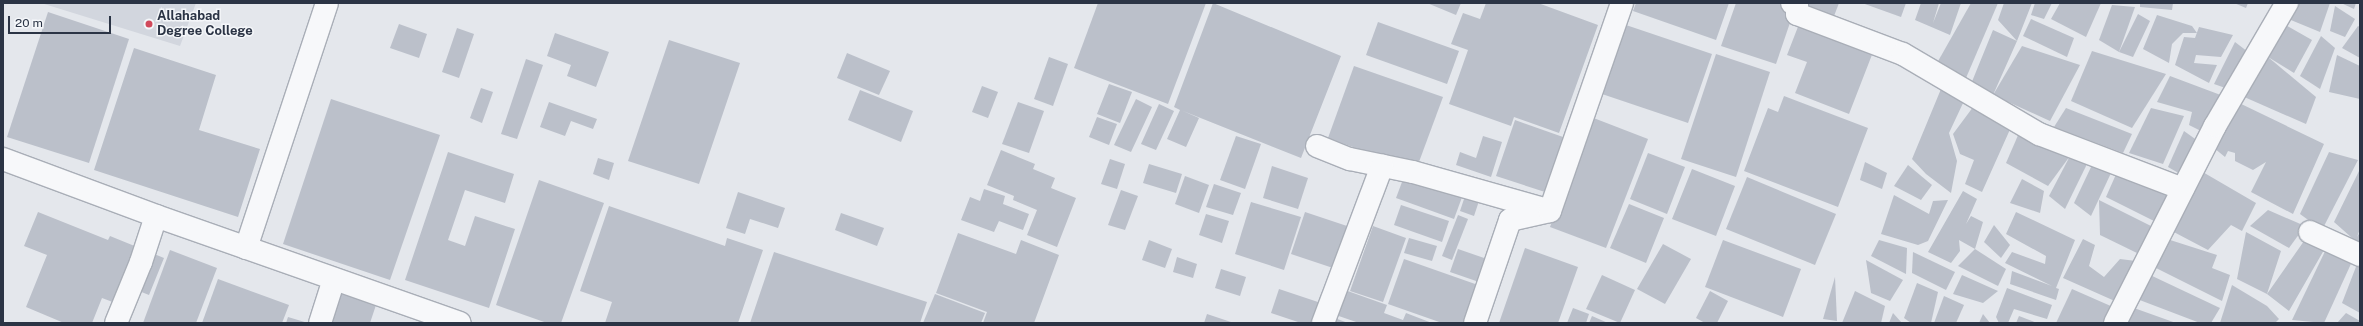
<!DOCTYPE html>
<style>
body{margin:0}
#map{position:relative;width:2363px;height:326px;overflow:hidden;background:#e4e7ec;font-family:"Public Sans",sans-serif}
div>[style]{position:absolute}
.built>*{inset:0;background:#d2d6de}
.building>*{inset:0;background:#bbc0ca}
.roads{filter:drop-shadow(1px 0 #a9aeb7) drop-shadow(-1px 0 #a9aeb7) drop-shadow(0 1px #a9aeb7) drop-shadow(0 -1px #a9aeb7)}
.minor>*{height:22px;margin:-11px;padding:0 11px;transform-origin:11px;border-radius:11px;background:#f7f8fa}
.dots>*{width:11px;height:11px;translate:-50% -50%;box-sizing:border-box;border:2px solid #f4f6f9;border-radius:50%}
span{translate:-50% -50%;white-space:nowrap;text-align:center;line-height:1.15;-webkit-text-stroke:3px #f4f6f9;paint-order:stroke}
.poi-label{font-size:13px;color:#2b3445;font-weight:700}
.left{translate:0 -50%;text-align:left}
.frame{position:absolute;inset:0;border:4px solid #2b3445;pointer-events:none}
.scale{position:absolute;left:8px;top:16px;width:103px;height:18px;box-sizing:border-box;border:2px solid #2b3445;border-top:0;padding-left:5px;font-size:12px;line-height:14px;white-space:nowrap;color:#2b3445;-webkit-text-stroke:3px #f4f6f9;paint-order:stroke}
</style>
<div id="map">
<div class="built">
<div style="clip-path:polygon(41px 3px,196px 3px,180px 46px)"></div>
</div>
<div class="building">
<div style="clip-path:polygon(1098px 3px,1206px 3px,1168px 104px,1074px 68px)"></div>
<div style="clip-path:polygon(1213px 3px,1341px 56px,1301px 158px,1183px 111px,1199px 118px,1186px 147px,1167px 139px,1180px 110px,1174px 107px)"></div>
<div style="clip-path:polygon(1427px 3px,1461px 3px,1456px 15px)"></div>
<div style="clip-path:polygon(1486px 3px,1538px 3px,1598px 25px,1559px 133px,1514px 117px,1511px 126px,1449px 104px,1468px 50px,1451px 44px,1463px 13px,1480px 19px)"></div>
<div style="clip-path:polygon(1636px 3px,1729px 3px,1716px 40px,1633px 11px)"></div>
<div style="clip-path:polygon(1736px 3px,1779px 3px,1795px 8px,1776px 64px,1721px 46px)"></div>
<div style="clip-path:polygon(1801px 3px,1839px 3px,1831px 24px)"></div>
<div style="clip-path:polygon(1862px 3px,1906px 3px,1901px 17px)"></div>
<div style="clip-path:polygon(1921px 3px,1939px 3px,1933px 23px,1941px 3px,1961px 3px,1950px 35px,1915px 20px)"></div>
<div style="clip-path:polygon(1971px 3px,1998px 3px,1966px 78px,1937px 63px)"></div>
<div style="clip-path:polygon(2004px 3px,2032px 3px,2017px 41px,1993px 95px,1971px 84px,1993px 30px,2017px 41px,1998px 20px)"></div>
<div style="clip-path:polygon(2035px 3px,2052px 3px,2044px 19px,2031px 15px)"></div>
<div style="clip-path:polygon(2060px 3px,2101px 3px,2086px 37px,2051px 19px)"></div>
<div style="clip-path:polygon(2140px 3px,2173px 3px,2172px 10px,2140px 7px)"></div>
<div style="clip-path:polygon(2234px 3px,2248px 3px,2246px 8px)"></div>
<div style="clip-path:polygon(2295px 3px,2330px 3px,2320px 32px,2286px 18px)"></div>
<div style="clip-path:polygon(2341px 3px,2356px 3px,2354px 9px)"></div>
<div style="clip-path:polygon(2112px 5px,2135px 7px,2119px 52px,2099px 40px)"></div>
<div style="clip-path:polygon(2335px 6px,2355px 19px,2345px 37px,2330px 31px)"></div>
<div style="clip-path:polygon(48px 12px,129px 39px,89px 163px,7px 137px)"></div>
<div style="clip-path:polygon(2138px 14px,2150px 21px,2133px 57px,2119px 52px)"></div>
<div style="clip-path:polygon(2157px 15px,2192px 26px,2197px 33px,2183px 33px,2172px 44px,2169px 63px,2143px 49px)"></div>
<div style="clip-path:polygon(1801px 19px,1875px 47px,1849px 114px,1795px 93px,1807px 62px,1787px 55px)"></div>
<div style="clip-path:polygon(2031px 19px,2074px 38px,2067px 57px,2023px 36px)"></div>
<div style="clip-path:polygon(1378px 22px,1459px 51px,1447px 84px,1366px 55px)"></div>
<div style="clip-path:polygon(399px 24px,427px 34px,419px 58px,390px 48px)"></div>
<div style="clip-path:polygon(2284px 24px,2312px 40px,2294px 73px,2268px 57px)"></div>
<div style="clip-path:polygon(1626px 25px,1712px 54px,1688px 123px,1602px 94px)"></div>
<div style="clip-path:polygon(2358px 26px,2360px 27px,2360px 58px,2342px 48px)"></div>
<div style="clip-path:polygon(2199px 27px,2233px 35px,2221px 57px,2196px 55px,2194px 63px,2217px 65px,2209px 83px,2175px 65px,2184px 37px,2195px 38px)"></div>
<div style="clip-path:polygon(457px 28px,474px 34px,459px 78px,442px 72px)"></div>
<div style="clip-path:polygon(555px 33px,609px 52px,596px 87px,567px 76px,571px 65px,547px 56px)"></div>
<div style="clip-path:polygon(2321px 36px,2335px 48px,2320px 89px,2300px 76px)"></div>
<div style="clip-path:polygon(669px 40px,740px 63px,699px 184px,628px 161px)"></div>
<div style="clip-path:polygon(2235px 42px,2252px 55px,2231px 90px,2214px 84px)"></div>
<div style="clip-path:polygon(2022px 46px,2080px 65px,2050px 121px,1993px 95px)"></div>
<div style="clip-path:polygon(134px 48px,216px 75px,199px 130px,260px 149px,238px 217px,94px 170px)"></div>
<div style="clip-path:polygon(2092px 51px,2166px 74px,2132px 128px,2071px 101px)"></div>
<div style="clip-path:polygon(847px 53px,890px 71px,879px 95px,837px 78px)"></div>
<div style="clip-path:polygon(1716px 54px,1770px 72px,1736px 177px,1681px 159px)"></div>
<div style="clip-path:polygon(2337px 55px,2360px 66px,2360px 99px,2329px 92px)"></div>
<div style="clip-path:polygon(1049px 57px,1068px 64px,1053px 106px,1034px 99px)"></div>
<div style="clip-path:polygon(2268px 57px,2316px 97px,2306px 124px,2242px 96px)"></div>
<div style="clip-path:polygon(526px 59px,543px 65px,517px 139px,501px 134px)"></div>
<div style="clip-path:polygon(1354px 66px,1443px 97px,1416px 170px,1328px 138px)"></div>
<div style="clip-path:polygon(2170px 76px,2226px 97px,2201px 131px,2189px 125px,2192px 112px,2157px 102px)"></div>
<div style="clip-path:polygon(1109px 84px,1132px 92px,1120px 123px,1097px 114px)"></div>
<div style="clip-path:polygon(982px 86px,998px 92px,988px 118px,972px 112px)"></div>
<div style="clip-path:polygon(481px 88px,493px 92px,482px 123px,470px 118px)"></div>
<div style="clip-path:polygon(1941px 89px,1964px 101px,1949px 133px,1957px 161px,1951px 193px,1926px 174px,1912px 159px)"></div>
<div style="clip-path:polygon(860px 90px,913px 111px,901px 142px,848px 120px)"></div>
<div style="clip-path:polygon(1784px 96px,1868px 128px,1838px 207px,1744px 171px,1768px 108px,1778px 112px)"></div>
<div style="clip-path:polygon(331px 99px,440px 135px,390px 280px,283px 244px)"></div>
<div style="clip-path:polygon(1136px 99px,1152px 107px,1131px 152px,1114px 145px)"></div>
<div style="clip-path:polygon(1979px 99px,2012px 125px,1982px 192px,1965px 184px,1974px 160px,1960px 154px,1953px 134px)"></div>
<div style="clip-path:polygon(2235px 101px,2324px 144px,2293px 214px,2251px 192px,2266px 162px,2253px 170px,2235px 161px,2235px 153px,2228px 151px,2225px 157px,2214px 148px)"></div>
<div style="clip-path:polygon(549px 102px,597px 119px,593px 129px,571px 121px,565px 136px,540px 127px)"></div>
<div style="clip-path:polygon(1018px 102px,1044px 111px,1029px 153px,1002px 144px)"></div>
<div style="clip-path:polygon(1159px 104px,1174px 111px,1156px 150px,1141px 144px)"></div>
<div style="clip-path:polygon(2066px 108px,2132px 134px,2123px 153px,2054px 127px)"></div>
<div style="clip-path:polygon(2151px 108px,2184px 116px,2163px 164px,2129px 153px)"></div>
<div style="clip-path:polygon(1097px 117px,1117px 124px,1109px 145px,1089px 137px)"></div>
<div style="clip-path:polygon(1591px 117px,1648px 139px,1606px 248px,1550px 227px)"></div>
<div style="clip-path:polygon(1515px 120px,1563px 137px,1545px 192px,1496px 176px)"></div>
<div style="clip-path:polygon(2184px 131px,2198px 141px,2182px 175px,2168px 167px)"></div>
<div style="clip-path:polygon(2019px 133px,2070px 156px,2048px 186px,2006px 163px)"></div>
<div style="clip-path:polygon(1236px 136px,1261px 144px,1245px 189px,1220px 180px)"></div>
<div style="clip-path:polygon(1483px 136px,1502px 142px,1491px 177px,1456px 165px,1460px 152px,1476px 158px)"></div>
<div style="clip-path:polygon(1001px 150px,1035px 164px,1033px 169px,1055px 178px,1051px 188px,1076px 198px,1057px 247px,1027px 235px,1037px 210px,1013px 200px,1014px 196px,987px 185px)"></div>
<div style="clip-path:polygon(448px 152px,514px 174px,505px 203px,465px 190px,448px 240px,465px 246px,475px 216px,515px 229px,489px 308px,405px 280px)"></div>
<div style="clip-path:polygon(2329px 152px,2358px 160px,2322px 230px,2300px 214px)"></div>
<div style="clip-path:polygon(1648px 153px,1685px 167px,1667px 214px,1630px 199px)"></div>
<div style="clip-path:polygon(2070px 156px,2087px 164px,2065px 209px,2049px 196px)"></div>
<div style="clip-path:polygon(598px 158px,614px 163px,609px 180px,593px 174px)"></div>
<div style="clip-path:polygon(1110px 159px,1125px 164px,1117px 189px,1101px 184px)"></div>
<div style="clip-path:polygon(1865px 162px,1887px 173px,1882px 189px,1860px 180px)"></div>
<div style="clip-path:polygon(1149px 164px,1182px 174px,1176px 193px,1143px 183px)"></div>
<div style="clip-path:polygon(1908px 165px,1932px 185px,1921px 200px,1894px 186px)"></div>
<div style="clip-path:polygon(2092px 165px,2111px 173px,2091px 216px,2074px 203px)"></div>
<div style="clip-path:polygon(1272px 166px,1308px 178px,1298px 209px,1263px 198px)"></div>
<div style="clip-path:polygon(1692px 169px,1735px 186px,1716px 236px,1672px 219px)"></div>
<div style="clip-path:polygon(2360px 169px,2360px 229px,2357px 237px,2360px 232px,2360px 245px,2334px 222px)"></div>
<div style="clip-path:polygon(2201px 171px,2256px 203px,2242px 231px,2231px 225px,2208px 250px,2170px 230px)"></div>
<div style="clip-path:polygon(2117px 172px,2168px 194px,2154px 221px,2106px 197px)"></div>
<div style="clip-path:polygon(1405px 174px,1465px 189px,1454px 219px,1396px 198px)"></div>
<div style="clip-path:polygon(1185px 176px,1209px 185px,1199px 213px,1175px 204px)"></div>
<div style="clip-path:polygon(1747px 177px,1836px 214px,1815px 265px,1726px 229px)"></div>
<div style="clip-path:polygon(2022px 179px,2044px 191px,2040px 213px,2010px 203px)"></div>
<div style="clip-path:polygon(539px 180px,604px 203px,561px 323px,547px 323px,496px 305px)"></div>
<div style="clip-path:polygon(1214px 184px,1241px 193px,1233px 215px,1206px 207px)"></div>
<div style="clip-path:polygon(984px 189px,1005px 196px,1003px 204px,1029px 214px,1023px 230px,999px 221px,994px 232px,961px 220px,970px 197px,980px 201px)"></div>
<div style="clip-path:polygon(1121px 190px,1138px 196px,1125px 230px,1108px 225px)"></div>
<div style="clip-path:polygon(1467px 190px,1481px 195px,1474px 216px,1460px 211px)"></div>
<div style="clip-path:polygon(1963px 191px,1977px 199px,1966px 224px,1971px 216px,1983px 222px,1975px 249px,1959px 240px,1960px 251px,1951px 263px,1928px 252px)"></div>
<div style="clip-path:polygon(738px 192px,785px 208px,778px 228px,750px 219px,745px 234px,726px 228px)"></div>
<div style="clip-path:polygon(1894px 195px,1929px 214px,1933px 201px,1948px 200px,1928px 241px,1918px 245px,1881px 234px)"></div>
<div style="clip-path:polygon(2099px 200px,2153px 227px,2137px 253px,2100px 235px)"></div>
<div style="clip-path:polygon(1251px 202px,1301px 217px,1284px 270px,1235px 254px)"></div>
<div style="clip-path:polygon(1629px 204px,1664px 218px,1646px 263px,1610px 248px)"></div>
<div style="clip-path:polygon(1401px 205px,1449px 221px,1442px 242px,1394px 225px)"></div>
<div style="clip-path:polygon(609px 206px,725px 246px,727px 238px,763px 250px,738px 323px,605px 323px,612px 302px,580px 291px)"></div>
<div style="clip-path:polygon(2268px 210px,2305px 226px,2289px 248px,2250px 226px)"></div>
<div style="clip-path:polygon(38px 212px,108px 240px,110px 236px,164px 258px,149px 295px,134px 289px,126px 307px,102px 298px,92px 323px,64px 323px,26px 307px,47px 255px,24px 246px)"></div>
<div style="clip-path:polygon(1305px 212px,1347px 226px,1333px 268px,1291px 254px)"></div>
<div style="clip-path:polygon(2016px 212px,2075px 240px,2056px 288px,2059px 289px,2056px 300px,2010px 284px,2012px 271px,2052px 286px,2005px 263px,2012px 252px,2045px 264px,2046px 256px,2006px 234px)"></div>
<div style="clip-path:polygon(841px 213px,884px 228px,877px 246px,835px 230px)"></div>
<div style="clip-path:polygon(1206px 214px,1229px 221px,1222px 243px,1199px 235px)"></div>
<div style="clip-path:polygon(1458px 215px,1468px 219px,1452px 260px,1442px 256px)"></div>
<div style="clip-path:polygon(1994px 225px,2010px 245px,2001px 258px,1984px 242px)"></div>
<div style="clip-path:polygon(1373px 226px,1406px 238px,1383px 302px,1350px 291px)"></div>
<div style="clip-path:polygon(2246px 232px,2281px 251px,2267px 294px,2304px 241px,2324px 250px,2289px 311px,2267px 294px,2237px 279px)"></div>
<div style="clip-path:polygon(958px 233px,1016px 254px,1021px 240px,1059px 255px,1034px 323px,983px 323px,987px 312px,936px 293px)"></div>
<div style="clip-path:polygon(1409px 238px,1437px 246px,1432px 261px,1404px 253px)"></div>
<div style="clip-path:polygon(2083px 239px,2095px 245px,2089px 266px,2104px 277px,2120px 259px,2136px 261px,2117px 302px,2063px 278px)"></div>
<div style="clip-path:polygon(2167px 239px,2217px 255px,2212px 268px,2230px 275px,2222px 301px,2152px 266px)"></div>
<div style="clip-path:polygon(1149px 240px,1172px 249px,1165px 268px,1142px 260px)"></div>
<div style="clip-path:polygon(1723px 240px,1801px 269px,1783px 317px,1705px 287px)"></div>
<div style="clip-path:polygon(1879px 240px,1907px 248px,1906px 274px,1871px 256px)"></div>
<div style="clip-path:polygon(2329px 243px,2355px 255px,2324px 323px,2292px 320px)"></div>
<div style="clip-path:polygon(1663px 244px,1691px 259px,1665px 304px,1637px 289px)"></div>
<div style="clip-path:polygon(1525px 248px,1578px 267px,1558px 323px,1499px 323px)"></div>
<div style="clip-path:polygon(1458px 249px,1487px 259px,1479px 282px,1450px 272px)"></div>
<div style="clip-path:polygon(1975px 249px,2006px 269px,1998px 286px,1958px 266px)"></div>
<div style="clip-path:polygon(170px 250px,217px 268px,196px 323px,143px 323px)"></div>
<div style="clip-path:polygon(774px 252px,927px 302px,920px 323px,750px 323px)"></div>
<div style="clip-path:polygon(1913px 252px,1955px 272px,1946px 290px,1912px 273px)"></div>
<div style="clip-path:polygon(1177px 257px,1197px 264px,1193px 278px,1173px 272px)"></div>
<div style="clip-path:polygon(1404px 259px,1478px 285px,1465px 323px,1442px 323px,1388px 304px)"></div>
<div style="clip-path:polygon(2359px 259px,2360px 260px,2360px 313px,2342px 303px)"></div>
<div style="clip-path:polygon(1866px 260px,1903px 280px,1890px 301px,1871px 293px)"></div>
<div style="clip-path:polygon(1221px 269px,1246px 277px,1240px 296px,1215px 288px)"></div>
<div style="clip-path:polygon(2148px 274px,2220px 308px,2211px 323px,2200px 323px,2137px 299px)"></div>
<div style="clip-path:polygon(1602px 275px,1635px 290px,1620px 323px,1586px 309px)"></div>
<div style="clip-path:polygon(1962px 275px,1998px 291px,1983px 303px,1953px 294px)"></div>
<div style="clip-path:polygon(1835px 277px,1837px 321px,1823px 319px)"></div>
<div style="clip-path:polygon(218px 279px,289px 305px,282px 323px,202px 323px)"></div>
<div style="clip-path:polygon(1917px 283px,1938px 292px,1931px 323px,1911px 323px,1904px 318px)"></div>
<div style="clip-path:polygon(2232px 285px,2267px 306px,2279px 319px,2275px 323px,2220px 323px)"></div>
<div style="clip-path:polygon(2007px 288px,2052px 305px,2047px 319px,2014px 309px,2008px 323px,1999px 323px,1996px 317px)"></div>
<div style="clip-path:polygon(1279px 289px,1321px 303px,1315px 323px,1301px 323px,1271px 313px)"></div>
<div style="clip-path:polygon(1342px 289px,1387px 305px,1384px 313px,1403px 320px,1406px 313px,1432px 323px,1359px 323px,1333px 314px)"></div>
<div style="clip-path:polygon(2072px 289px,2113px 307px,2106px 323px,2056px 323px)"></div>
<div style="clip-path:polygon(1710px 291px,1728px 301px,1717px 323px,1705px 323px,1696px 318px)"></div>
<div style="clip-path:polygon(1855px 291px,1885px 306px,1881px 323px,1842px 323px)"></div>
<div style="clip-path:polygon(335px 292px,376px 305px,370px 323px,325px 323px)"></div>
<div style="clip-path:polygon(935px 294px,985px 313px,981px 323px,923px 323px)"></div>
<div style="clip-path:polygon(1944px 296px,1964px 305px,1956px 323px,1934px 323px)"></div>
<div style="clip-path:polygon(1573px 308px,1589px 314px,1586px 323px,1567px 323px)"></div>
<div style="clip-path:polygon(2134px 308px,2176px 323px,2126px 323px)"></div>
<div style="clip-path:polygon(1893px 313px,1902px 323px,1889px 323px)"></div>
<div style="clip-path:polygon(2346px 313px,2360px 321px,2360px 323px,2337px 323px)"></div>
<div style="clip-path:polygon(1207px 314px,1234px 323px,1204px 323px)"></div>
<div style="clip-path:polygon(1983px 314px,1990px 323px,1979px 323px)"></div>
<div style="clip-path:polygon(1592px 316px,1608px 323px,1589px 323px)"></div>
<div style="clip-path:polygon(2019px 316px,2037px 323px,2016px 323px)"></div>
<div style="clip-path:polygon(288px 317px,308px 323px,286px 323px)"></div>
<div style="clip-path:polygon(1332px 317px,1348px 323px,1330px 323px)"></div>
</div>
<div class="roads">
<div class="minor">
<div style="left:1792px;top:3px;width:5px;rotate:22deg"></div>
<div style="left:1797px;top:5px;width:9px;rotate:90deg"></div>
<div style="left:1797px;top:14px;width:113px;rotate:20.7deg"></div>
<div style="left:1903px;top:54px;width:158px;rotate:30.5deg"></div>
<div style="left:2039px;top:134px;width:154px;rotate:20.9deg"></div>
<div style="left:1317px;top:146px;width:35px;rotate:22deg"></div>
<div style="left:1350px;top:159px;width:64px;rotate:11.7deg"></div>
<div style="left:1413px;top:172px;width:139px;rotate:15.8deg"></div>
<div style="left:3px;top:159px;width:163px;rotate:20.4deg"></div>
<div style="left:156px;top:216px;width:322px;rotate:19.4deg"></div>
<div style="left:2310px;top:232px;width:55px;rotate:24.7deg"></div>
<div style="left:246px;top:248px;width:258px;rotate:-71.7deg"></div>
<div style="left:116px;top:323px;width:66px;rotate:-67.7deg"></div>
<div style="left:141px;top:262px;width:48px;rotate:-71.9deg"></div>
<div style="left:320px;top:323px;width:46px;rotate:-72.3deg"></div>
<div style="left:1323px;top:323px;width:168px;rotate:-69.4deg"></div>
<div style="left:1475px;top:323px;width:109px;rotate:-71.2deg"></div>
<div style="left:1510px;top:220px;width:41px;rotate:-12.7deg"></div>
<div style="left:1550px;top:211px;width:220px;rotate:-70.9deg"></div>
<div style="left:2115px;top:323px;width:221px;rotate:-63.1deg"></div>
<div style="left:2215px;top:126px;width:143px;rotate:-59.7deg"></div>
</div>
</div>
<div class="dots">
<div style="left:149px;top:24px;background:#d1495b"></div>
</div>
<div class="poi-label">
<span class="left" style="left:157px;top:24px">Allahabad<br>Degree College</span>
</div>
<div class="frame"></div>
<div class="scale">20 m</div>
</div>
